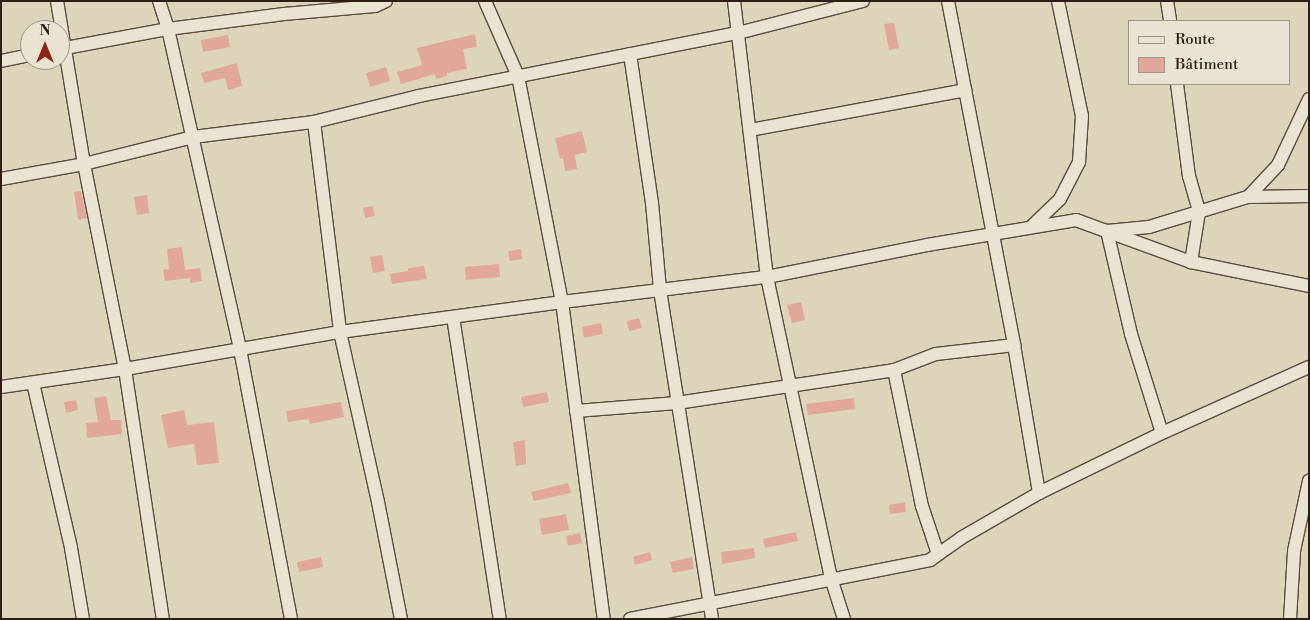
<!DOCTYPE html>
<meta charset="utf-8">
<style>
body{margin:0}
#map{position:relative;width:1310px;height:620px;overflow:hidden;background:#ddd5b9;font-family:"Libre Bodoni",serif}
div>[style]{position:absolute}
.building>*{inset:0;background:#e1a899}
.roads{filter:drop-shadow(1px 0 #5a4b3f) drop-shadow(-1px 0 #5a4b3f) drop-shadow(0 1px #5a4b3f) drop-shadow(0 -1px #5a4b3f)}
.street>*{height:12px;margin:-6px;padding:0 6px;transform-origin:6px;border-radius:6px;background:#e9e4d2}
span{translate:-50% -50%;white-space:nowrap;text-align:center;line-height:1.15;-webkit-text-stroke:4.5px #e9e4d2;paint-order:stroke}
.frame{position:absolute;inset:0;border:2px solid #2e1d16;pointer-events:none}
.legend{position:absolute;left:1128px;top:20px;width:162px;height:65px;box-sizing:border-box;background:#e9e4d2;border:1px solid #9e9487;margin:0;padding:6px 9px;list-style:none;font-size:15px;color:#2e1d16}
.legend li{display:flex;align-items:center;gap:10px;height:25px}
.legend b{width:25px;border:1px solid #9e9487}
.north{position:absolute;left:20px;top:20px;width:50px;height:50px;box-sizing:border-box;background:#e9e4d2;border:1px solid #9e9487;border-radius:50%;rotate:0deg;font-size:14px;font-weight:700;line-height:20px;text-align:center;color:#2e1d16}
.north::after{content:'';display:block;margin:auto;width:18px;height:22px;background:#8f2418;clip-path:polygon(50% 0,100% 100%,50% 72%,0 100%)}
</style>
<div id="map">
<div class="building">
<div style="clip-path:polygon(894px 23px,899px 48px,889px 50px,884px 24px)"></div>
<div style="clip-path:polygon(475px 34px,477px 47px,463px 49px,467px 69px,447px 73px,447px 76px,436px 79px,435px 74px,401px 84px,397px 72px,422px 65px,417px 48px)"></div>
<div style="clip-path:polygon(228px 35px,230px 47px,203px 52px,201px 40px)"></div>
<div style="clip-path:polygon(237px 63px,242px 86px,228px 90px,225px 78px,204px 83px,201px 73px)"></div>
<div style="clip-path:polygon(386px 67px,390px 81px,370px 87px,366px 73px)"></div>
<div style="clip-path:polygon(582px 131px,587px 152px,575px 155px,577px 169px,565px 171px,563px 158px,560px 159px,555px 138px)"></div>
<div style="clip-path:polygon(81px 191px,87px 218px,78px 220px,74px 192px)"></div>
<div style="clip-path:polygon(147px 195px,149px 213px,137px 215px,134px 197px)"></div>
<div style="clip-path:polygon(373px 206px,375px 216px,365px 218px,363px 208px)"></div>
<div style="clip-path:polygon(182px 247px,185px 270px,200px 268px,202px 281px,190px 283px,190px 278px,165px 281px,163px 270px,169px 269px,167px 249px)"></div>
<div style="clip-path:polygon(521px 249px,522px 259px,510px 261px,508px 251px)"></div>
<div style="clip-path:polygon(382px 255px,385px 271px,373px 273px,370px 257px)"></div>
<div style="clip-path:polygon(499px 264px,500px 277px,466px 280px,465px 267px)"></div>
<div style="clip-path:polygon(424px 266px,427px 279px,392px 284px,390px 274px,408px 271px,408px 268px)"></div>
<div style="clip-path:polygon(801px 302px,805px 320px,792px 323px,787px 305px)"></div>
<div style="clip-path:polygon(639px 318px,642px 328px,629px 331px,627px 321px)"></div>
<div style="clip-path:polygon(601px 323px,603px 334px,584px 338px,582px 327px)"></div>
<div style="clip-path:polygon(547px 392px,549px 402px,523px 407px,521px 397px)"></div>
<div style="clip-path:polygon(106px 396px,111px 420px,121px 420px,122px 434px,87px 438px,86px 423px,98px 422px,94px 398px)"></div>
<div style="clip-path:polygon(854px 398px,855px 409px,808px 415px,806px 404px)"></div>
<div style="clip-path:polygon(76px 400px,78px 410px,66px 413px,64px 402px)"></div>
<div style="clip-path:polygon(341px 402px,344px 417px,310px 424px,309px 419px,288px 422px,286px 411px)"></div>
<div style="clip-path:polygon(184px 410px,187px 425px,214px 422px,219px 463px,197px 465px,194px 444px,168px 448px,161px 415px)"></div>
<div style="clip-path:polygon(525px 440px,526px 464px,516px 466px,513px 442px)"></div>
<div style="clip-path:polygon(568px 483px,571px 493px,534px 501px,531px 492px)"></div>
<div style="clip-path:polygon(905px 502px,906px 512px,890px 514px,889px 505px)"></div>
<div style="clip-path:polygon(566px 514px,569px 530px,542px 535px,539px 519px)"></div>
<div style="clip-path:polygon(796px 532px,798px 541px,765px 548px,763px 539px)"></div>
<div style="clip-path:polygon(580px 533px,582px 543px,568px 546px,566px 536px)"></div>
<div style="clip-path:polygon(754px 548px,755px 558px,722px 564px,721px 552px)"></div>
<div style="clip-path:polygon(650px 552px,652px 560px,635px 565px,633px 557px)"></div>
<div style="clip-path:polygon(321px 557px,323px 567px,299px 572px,297px 562px)"></div>
<div style="clip-path:polygon(692px 557px,694px 569px,673px 573px,670px 562px)"></div>
</div>
<div class="roads">
<div class="street">
<div style="left:57px;top:1px;width:165px;rotate:80.6deg"></div>
<div style="left:84px;top:164px;width:209px;rotate:78.7deg"></div>
<div style="left:125px;top:369px;width:253px;rotate:81.4deg"></div>
<div style="left:159px;top:1px;width:29px;rotate:72deg"></div>
<div style="left:168px;top:29px;width:328px;rotate:77.3deg"></div>
<div style="left:240px;top:349px;width:275px;rotate:79.3deg"></div>
<div style="left:485px;top:1px;width:82px;rotate:66.3deg"></div>
<div style="left:518px;top:76px;width:230px;rotate:79deg"></div>
<div style="left:562px;top:302px;width:320px;rotate:82.5deg"></div>
<div style="left:734px;top:1px;width:278px;rotate:83.2deg"></div>
<div style="left:767px;top:277px;width:308px;rotate:78deg"></div>
<div style="left:831px;top:578px;width:43px;rotate:72.4deg"></div>
<div style="left:948px;top:1px;width:350px;rotate:79.1deg"></div>
<div style="left:1014px;top:345px;width:150px;rotate:80.4deg"></div>
<div style="left:1167px;top:1px;width:20px;rotate:81deg"></div>
<div style="left:60px;top:49px;width:110px;rotate:-10.5deg"></div>
<div style="left:168px;top:29px;width:117px;rotate:-7.4deg"></div>
<div style="left:284px;top:14px;width:91px;rotate:-5deg"></div>
<div style="left:375px;top:6px;width:12px;rotate:-24deg"></div>
<div style="left:630px;top:54px;width:151px;rotate:81.6deg"></div>
<div style="left:652px;top:203px;width:87px;rotate:84.7deg"></div>
<div style="left:660px;top:290px;width:333px;rotate:81deg"></div>
<div style="left:1px;top:61px;width:30px;rotate:-12deg"></div>
<div style="left:1177px;top:84px;width:93px;rotate:82.6deg"></div>
<div style="left:1189px;top:176px;width:37px;rotate:74deg"></div>
<div style="left:1199px;top:212px;width:51px;rotate:99.1deg"></div>
<div style="left:314px;top:122px;width:212px;rotate:82.9deg"></div>
<div style="left:340px;top:332px;width:174px;rotate:77.4deg"></div>
<div style="left:378px;top:502px;width:119px;rotate:78.9deg"></div>
<div style="left:750px;top:130px;width:219px;rotate:-10.5deg"></div>
<div style="left:1px;top:179px;width:84px;rotate:-10.2deg"></div>
<div style="left:84px;top:164px;width:112px;rotate:-13.9deg"></div>
<div style="left:193px;top:137px;width:122px;rotate:-7.1deg"></div>
<div style="left:314px;top:122px;width:108px;rotate:-13.9deg"></div>
<div style="left:419px;top:96px;width:325px;rotate:-11.2deg"></div>
<div style="left:738px;top:33px;width:129px;rotate:-14.4deg"></div>
<div style="left:1248px;top:197px;width:44px;rotate:-46.8deg"></div>
<div style="left:1278px;top:165px;width:73px;rotate:-64.8deg"></div>
<div style="left:1031px;top:227px;width:40px;rotate:-44deg"></div>
<div style="left:1060px;top:199px;width:42px;rotate:-62.8deg"></div>
<div style="left:1079px;top:162px;width:46px;rotate:-86.3deg"></div>
<div style="left:1082px;top:116px;width:117px;rotate:-101.8deg"></div>
<div style="left:453px;top:317px;width:306px;rotate:81.2deg"></div>
<div style="left:894px;top:370px;width:139px;rotate:78.4deg"></div>
<div style="left:922px;top:506px;width:51px;rotate:71.6deg"></div>
<div style="left:33px;top:383px;width:169px;rotate:77deg"></div>
<div style="left:71px;top:548px;width:72px;rotate:80.4deg"></div>
<div style="left:1px;top:387px;width:125px;rotate:-8.3deg"></div>
<div style="left:125px;top:369px;width:218px;rotate:-9.8deg"></div>
<div style="left:340px;top:332px;width:224px;rotate:-7.7deg"></div>
<div style="left:562px;top:302px;width:207px;rotate:-7deg"></div>
<div style="left:767px;top:277px;width:163px;rotate:-11.3deg"></div>
<div style="left:927px;top:245px;width:151px;rotate:-9.5deg"></div>
<div style="left:1076px;top:220px;width:122px;rotate:20.1deg"></div>
<div style="left:1191px;top:262px;width:120px;rotate:11.5deg"></div>
<div style="left:576px;top:411px;width:101px;rotate:-4.5deg"></div>
<div style="left:677px;top:403px;width:219px;rotate:-8.6deg"></div>
<div style="left:894px;top:370px;width:45px;rotate:-20.9deg"></div>
<div style="left:936px;top:354px;width:79px;rotate:-6.6deg"></div>
<div style="left:1162px;top:433px;width:104px;rotate:-107.4deg"></div>
<div style="left:1131px;top:334px;width:106px;rotate:-103.1deg"></div>
<div style="left:1107px;top:231px;width:42px;rotate:-5.4deg"></div>
<div style="left:1149px;top:227px;width:103px;rotate:-16.9deg"></div>
<div style="left:1248px;top:197px;width:61px;rotate:-0.9deg"></div>
<div style="left:630px;top:619px;width:306px;rotate:-11.1deg"></div>
<div style="left:930px;top:560px;width:38px;rotate:-35deg"></div>
<div style="left:961px;top:538px;width:90px;rotate:-30deg"></div>
<div style="left:1039px;top:493px;width:137px;rotate:-26deg"></div>
<div style="left:1162px;top:433px;width:161px;rotate:-24.2deg"></div>
<div style="left:1290px;top:619px;width:68px;rotate:-86.6deg"></div>
<div style="left:1294px;top:551px;width:72px;rotate:-77.9deg"></div>
</div>
</div>
<div class="frame"></div>
<ul class="legend">
<li><b style="height:6px;background:#e9e4d2"></b>Route</li>
<li><b style="height:14px;background:#e1a899"></b>Bâtiment</li>
</ul>
<div class="north">N</div>
</div>
